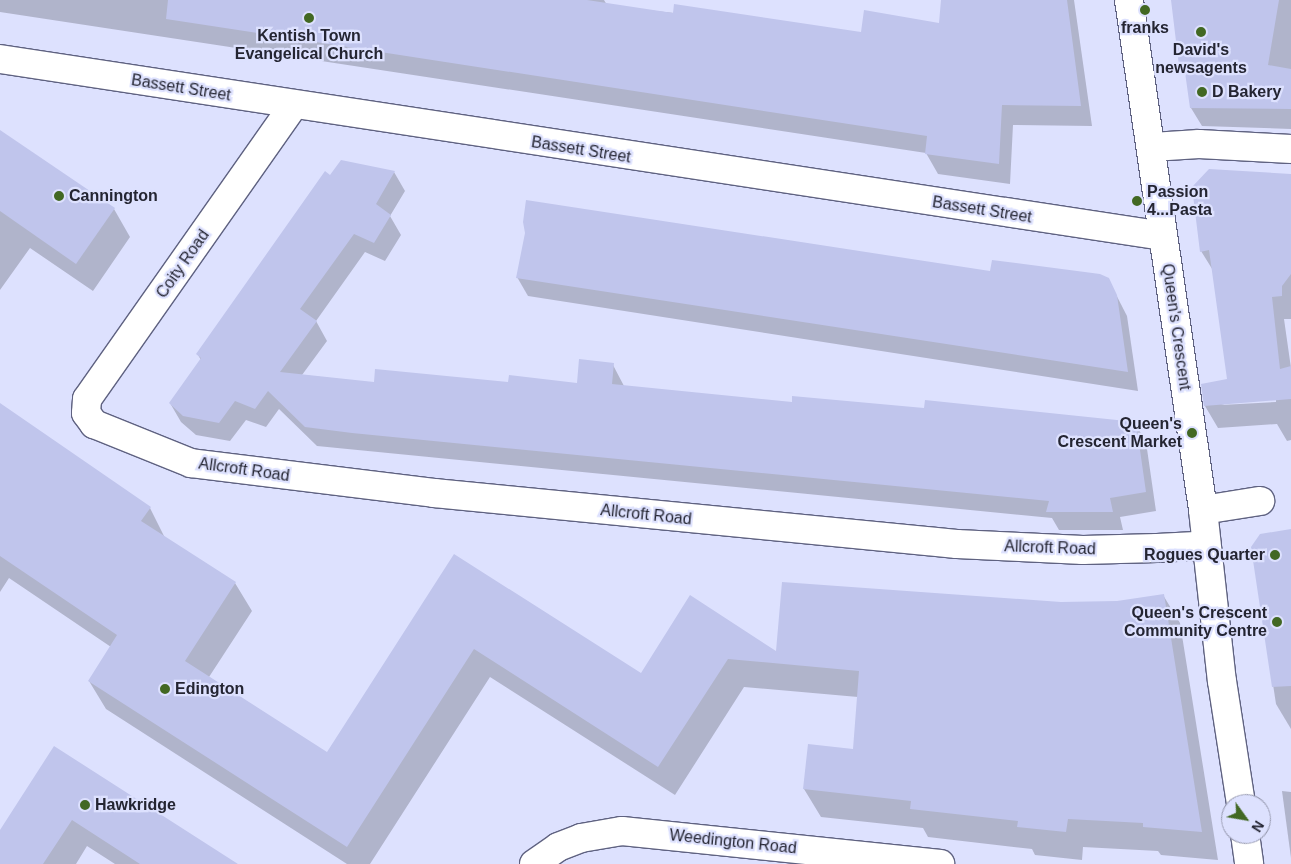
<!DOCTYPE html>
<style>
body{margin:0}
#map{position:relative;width:1291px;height:864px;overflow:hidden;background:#dde1fe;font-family:Arial,sans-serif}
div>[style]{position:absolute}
.shadow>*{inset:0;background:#0003}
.building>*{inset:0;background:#c0c5ec}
.roads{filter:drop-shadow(1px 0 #5f6281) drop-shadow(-1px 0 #5f6281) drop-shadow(0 1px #5f6281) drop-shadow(0 -1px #5f6281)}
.minor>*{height:28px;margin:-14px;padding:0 14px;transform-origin:14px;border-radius:14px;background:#fff}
.dots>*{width:14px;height:14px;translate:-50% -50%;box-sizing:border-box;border:2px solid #dde1fe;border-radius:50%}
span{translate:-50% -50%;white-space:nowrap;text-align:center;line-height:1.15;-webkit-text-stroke:4.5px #dde1fe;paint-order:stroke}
.poi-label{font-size:16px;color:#242532;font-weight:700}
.left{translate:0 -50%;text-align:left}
.right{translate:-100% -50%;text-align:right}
.street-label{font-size:16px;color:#242532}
.north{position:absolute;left:1221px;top:794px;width:50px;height:50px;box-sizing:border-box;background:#dde1fe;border:1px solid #9396ac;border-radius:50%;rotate:122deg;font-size:14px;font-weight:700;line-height:20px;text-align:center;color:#242532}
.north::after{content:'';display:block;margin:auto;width:18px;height:22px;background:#426823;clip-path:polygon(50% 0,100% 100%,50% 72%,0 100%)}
</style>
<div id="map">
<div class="shadow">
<div style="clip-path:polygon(0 0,604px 0,607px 5px,629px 8px,862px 34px,940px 24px,942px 0,1074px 0,1092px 126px,1013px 125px,1010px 184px,938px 174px,926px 153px,0 12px)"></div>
<div style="clip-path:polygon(1173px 0,1291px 0,1291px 129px,1202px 126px,1191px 108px,1187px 76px,1180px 66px)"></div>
<div style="clip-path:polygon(0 131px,114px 209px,130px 237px,93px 291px,30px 248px,0 290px)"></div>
<div style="clip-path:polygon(394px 172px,405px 191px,390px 216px,401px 235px,385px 261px,365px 252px,316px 321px,327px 341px,302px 375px,375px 383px,578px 384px,613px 365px,624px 386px,793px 404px,1135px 423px,1146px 442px,1156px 511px,1120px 517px,1123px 530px,1059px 530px,1052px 518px,317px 446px,279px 409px,266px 427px,246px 420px,230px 441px,196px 435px,181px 422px,170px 403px,201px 360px,198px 355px,331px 177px)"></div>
<div style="clip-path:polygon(evenodd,1291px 176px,1291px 319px,1284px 319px,1291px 368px,1291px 440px,1287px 441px,1277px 424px,1218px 428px,1205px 406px,1202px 385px,1228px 380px,1214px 272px,1201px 251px,1291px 176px,1276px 399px,1276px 402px,1221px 405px,1228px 403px,1276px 399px)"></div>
<div style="clip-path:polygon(517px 277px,1108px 279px,1127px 316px,1138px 391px,528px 296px)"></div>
<div style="clip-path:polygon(0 406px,150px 508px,165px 538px,235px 583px,252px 611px,209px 677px,328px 754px,455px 556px,641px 675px,690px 597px,777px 653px,1061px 604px,1117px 602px,1163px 595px,1180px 623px,1218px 860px,1161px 855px,1158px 851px,1083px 847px,1082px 860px,1035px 855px,1032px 849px,928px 837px,923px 828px,821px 817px,804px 789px,855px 750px,858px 697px,744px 687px,675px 795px,490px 677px,370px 864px,347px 864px,106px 709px,89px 681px,111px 647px,9px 578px,0 592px)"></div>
<div style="clip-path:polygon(1291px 531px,1291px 729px,1276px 704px,1252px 547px)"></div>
<div style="clip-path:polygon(55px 748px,235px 864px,115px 864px,87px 846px,76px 864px,0 864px,0 832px)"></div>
<div style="clip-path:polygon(1282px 791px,1291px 792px,1291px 858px)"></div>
</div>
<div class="building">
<div style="clip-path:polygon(168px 0,587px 0,673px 13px,674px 4px,861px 32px,864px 10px,939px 23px,941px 0,1067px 0,1081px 106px,1002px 105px,999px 164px,925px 154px,927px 136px,166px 19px)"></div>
<div style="clip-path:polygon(1171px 0,1279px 0,1268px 65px,1291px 69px,1291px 109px,1190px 108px,1184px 65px,1179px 66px)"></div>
<div style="clip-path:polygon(0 130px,115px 208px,76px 264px,0 211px)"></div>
<div style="clip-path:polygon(341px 160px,395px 171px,376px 204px,391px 215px,374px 243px,354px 234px,300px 309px,317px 321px,280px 372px,374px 382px,375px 369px,508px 382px,509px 375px,577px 383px,579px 359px,614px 363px,612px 384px,792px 402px,792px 396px,924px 408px,925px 400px,1136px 422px,1146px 492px,1110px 498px,1113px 512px,1046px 512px,1049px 501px,352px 433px,305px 427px,268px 391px,255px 409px,235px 401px,219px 423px,183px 416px,169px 403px,201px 358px,196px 354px,325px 171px,330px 175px)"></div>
<div style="clip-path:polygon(1209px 169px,1291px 174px,1291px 274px,1282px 286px,1282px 296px,1272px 297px,1280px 369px,1291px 366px,1291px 399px,1204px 406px,1201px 384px,1227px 379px,1209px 250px,1200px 252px,1192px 187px)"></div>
<div style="clip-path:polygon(526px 200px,990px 271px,992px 260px,1100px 274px,1109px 278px,1117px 295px,1128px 372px,516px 278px,525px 233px,523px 222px)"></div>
<div style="clip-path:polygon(0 403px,151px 507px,141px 521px,236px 582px,185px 661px,327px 752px,454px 554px,641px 673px,690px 595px,776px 651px,782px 582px,1061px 602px,1117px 601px,1164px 594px,1202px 832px,1143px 827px,1143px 823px,1068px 819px,1066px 832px,1017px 827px,1018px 821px,910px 809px,911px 801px,803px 789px,808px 744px,853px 749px,859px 671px,728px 659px,658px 767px,474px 649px,347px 847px,88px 681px,117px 635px,0 556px)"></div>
<div style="clip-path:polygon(1291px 529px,1291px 686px,1272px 687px,1251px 547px,1260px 534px)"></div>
<div style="clip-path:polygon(54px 746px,238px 864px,140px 864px,72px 820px,43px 864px,0 864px,0 830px)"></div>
</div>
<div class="roads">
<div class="minor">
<div style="left:1129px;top:0;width:515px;rotate:81.74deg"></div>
<div style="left:1203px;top:510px;width:172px;rotate:83.7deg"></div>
<div style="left:1222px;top:681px;width:124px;rotate:81.2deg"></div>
<div style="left:0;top:59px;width:1176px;rotate:8.65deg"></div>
<div style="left:293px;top:106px;width:358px;rotate:125.1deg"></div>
<div style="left:87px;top:399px;width:14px;rotate:94deg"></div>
<div style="left:86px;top:413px;width:14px;rotate:54deg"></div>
<div style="left:94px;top:424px;width:105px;rotate:21.9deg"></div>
<div style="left:191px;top:463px;width:245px;rotate:7deg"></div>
<div style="left:434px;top:493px;width:525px;rotate:5.57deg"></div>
<div style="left:957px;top:544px;width:126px;rotate:2.7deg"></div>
<div style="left:1083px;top:550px;width:74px;rotate:-1.5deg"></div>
<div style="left:1157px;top:548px;width:39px;rotate:-3deg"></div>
<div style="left:1196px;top:546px;width:11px;rotate:-22deg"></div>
<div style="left:1152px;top:147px;width:47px;rotate:-3.7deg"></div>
<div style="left:1199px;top:144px;width:92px;rotate:3.1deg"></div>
<div style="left:1203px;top:510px;width:58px;rotate:-9deg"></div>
<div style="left:1245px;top:834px;width:30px;rotate:82deg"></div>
<div style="left:534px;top:864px;width:29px;rotate:-35deg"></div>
<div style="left:558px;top:847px;width:25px;rotate:-21deg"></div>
<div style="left:581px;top:838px;width:42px;rotate:-9.7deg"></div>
<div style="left:622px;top:831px;width:320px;rotate:5.9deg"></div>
</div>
</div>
<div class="dots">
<div style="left:1145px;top:10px;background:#426823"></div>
<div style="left:309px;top:18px;background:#426823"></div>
<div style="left:1201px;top:32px;background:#426823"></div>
<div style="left:1202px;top:92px;background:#426823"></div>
<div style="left:59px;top:196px;background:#426823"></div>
<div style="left:1137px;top:201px;background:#426823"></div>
<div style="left:1192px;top:433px;background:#426823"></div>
<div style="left:1275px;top:555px;background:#426823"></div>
<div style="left:1277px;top:622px;background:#426823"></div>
<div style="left:165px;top:689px;background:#426823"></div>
<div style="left:85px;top:805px;background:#426823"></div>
</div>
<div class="poi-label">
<span style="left:1145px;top:28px">franks</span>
<span style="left:309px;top:45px">Kentish Town<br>Evangelical Church</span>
<span style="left:1201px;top:59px">David's<br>newsagents</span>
<span class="left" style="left:1212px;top:92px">D Bakery</span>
<span class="left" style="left:1147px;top:201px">Passion<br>4...Pasta</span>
<span class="left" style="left:69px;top:196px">Cannington</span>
<span class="right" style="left:1182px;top:433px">Queen's<br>Crescent Market</span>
<span class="right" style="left:1265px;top:555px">Rogues Quarter</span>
<span class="right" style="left:1267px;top:622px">Queen's Crescent<br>Community Centre</span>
<span class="left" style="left:175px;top:689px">Edington</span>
<span class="left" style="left:95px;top:805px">Hawkridge</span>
</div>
<div class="street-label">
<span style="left:181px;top:88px;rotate:9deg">Bassett Street</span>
<span style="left:581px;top:150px;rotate:9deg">Bassett Street</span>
<span style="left:982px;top:210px;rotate:9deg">Bassett Street</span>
<span style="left:183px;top:264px;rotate:-55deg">Coity Road</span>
<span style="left:1176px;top:327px;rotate:82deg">Queen's Crescent</span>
<span style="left:244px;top:470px;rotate:8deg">Allcroft Road</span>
<span style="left:646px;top:515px;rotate:6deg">Allcroft Road</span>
<span style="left:1050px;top:548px;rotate:2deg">Allcroft Road</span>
<span style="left:733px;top:842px;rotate:6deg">Weedington Road</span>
</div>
<div class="north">N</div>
</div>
